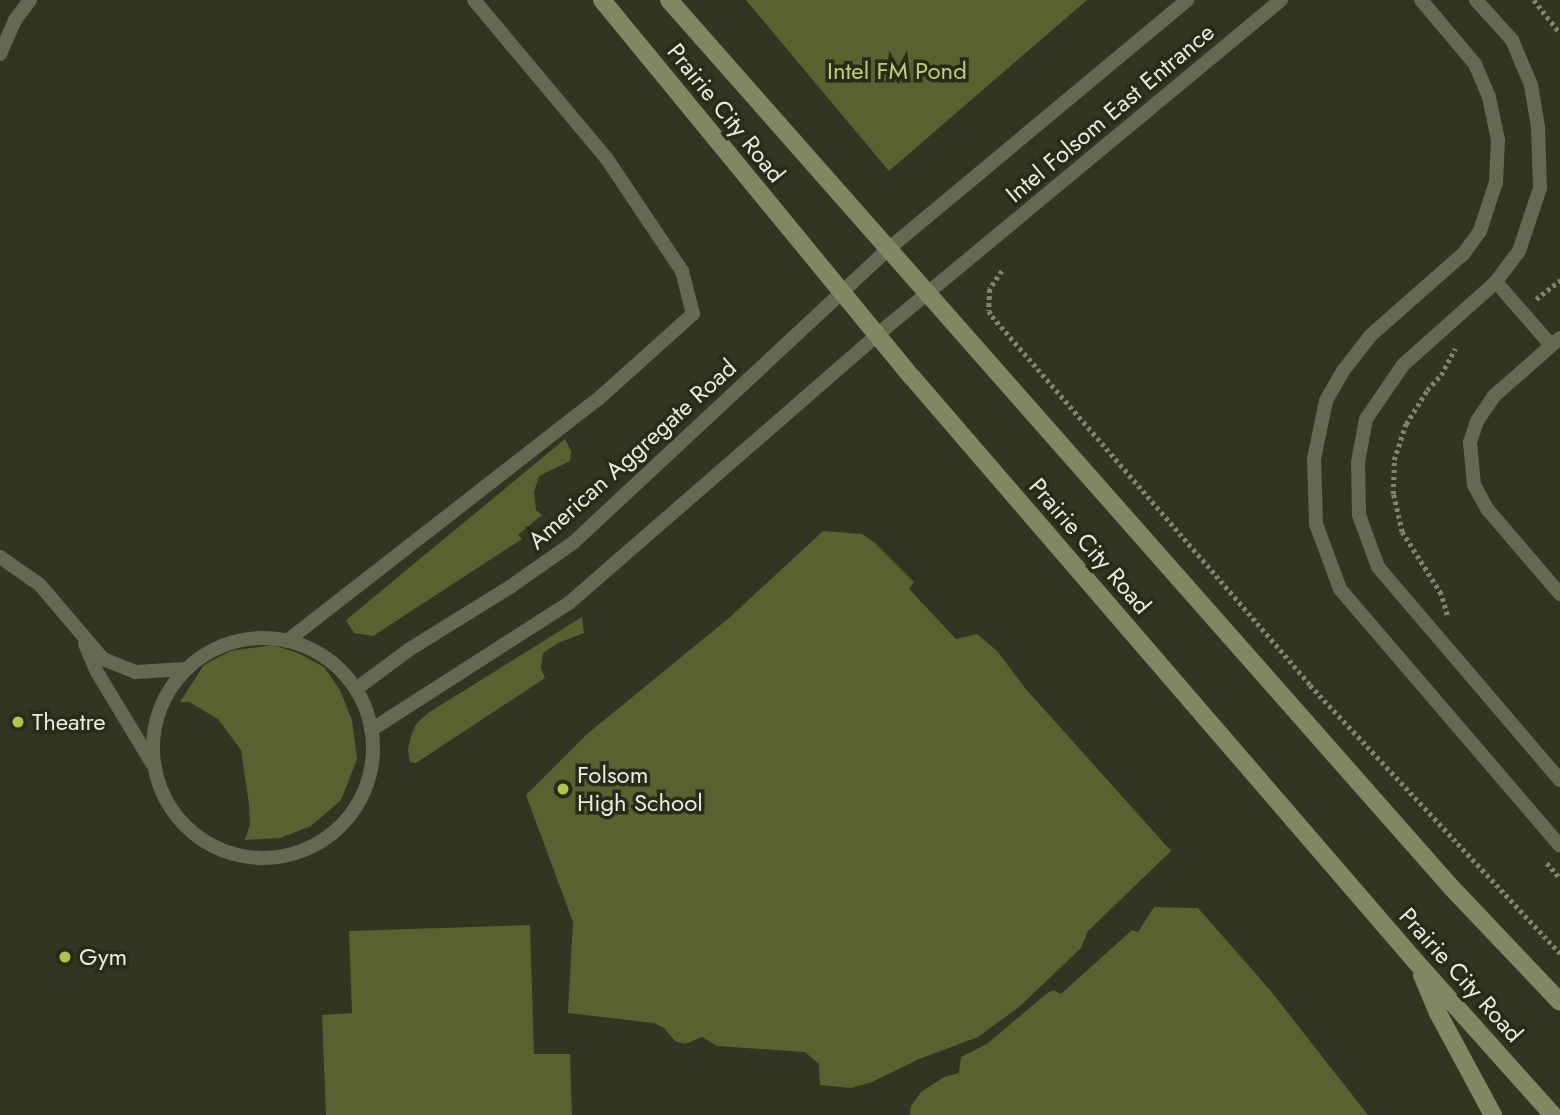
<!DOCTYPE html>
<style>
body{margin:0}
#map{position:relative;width:1560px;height:1115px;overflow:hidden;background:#323521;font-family:Jost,sans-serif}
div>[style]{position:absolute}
.green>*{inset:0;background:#5a6130}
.path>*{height:4.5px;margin-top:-2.25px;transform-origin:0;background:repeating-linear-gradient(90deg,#818473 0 3.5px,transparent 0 7px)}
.lane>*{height:14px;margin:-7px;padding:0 7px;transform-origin:7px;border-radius:7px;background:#656952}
.lane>.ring{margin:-7px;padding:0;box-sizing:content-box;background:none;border:14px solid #656952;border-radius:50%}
.secondary>*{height:18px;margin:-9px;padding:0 9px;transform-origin:9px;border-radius:9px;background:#808763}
.dots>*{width:19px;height:19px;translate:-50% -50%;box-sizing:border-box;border:4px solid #282b17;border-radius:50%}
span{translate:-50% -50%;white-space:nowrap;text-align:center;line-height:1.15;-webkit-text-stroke:7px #282b17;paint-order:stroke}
.park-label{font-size:24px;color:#bfcc7a}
.street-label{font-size:24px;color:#e8eadd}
.poi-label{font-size:24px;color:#e8eadd}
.left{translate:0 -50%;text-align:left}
</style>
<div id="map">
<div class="green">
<div style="clip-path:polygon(746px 0,1087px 0,889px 171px)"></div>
<div style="clip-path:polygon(565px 439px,571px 451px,570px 461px,539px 476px,534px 492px,536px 510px,542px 515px,518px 535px,522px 539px,373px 636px,354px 633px,346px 620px)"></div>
<div style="clip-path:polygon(823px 531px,862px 534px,875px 543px,914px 582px,909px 589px,956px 639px,977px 634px,997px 651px,1025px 688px,1171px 851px,1088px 931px,1081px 948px,1019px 1007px,978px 1037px,919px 1059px,872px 1082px,851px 1088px,820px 1085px,819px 1064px,805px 1052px,717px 1046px,702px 1037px,685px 1044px,675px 1041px,664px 1028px,654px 1023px,568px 1013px,573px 922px,526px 795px,586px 735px,729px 618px)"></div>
<div style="clip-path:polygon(582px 617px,584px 633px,558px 643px,543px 653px,541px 668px,545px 678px,416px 763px,410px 762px,408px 750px,411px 736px,416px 724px,428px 713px)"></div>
<div style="clip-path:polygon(273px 645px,298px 653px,324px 667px,340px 690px,352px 720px,357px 759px,341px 800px,311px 826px,280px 838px,245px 840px,250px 824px,249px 804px,241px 750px,218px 719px,189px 702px,180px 702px,204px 665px,230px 651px)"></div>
<div style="clip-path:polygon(1154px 907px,1198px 908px,1270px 990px,1368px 1115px,910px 1115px,911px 1106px,921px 1092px,944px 1077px,959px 1073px,961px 1057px,987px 1044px,1046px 994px,1053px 990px,1061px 994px,1132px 930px,1138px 932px)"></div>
<div style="clip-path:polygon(530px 925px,534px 1054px,570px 1054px,572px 1115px,326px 1115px,322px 1015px,352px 1013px,349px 931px)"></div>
</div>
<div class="path">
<div style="left:1534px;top:0;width:42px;rotate:51.8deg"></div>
<div style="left:1002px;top:271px;width:22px;rotate:124deg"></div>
<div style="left:990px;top:289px;width:22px;rotate:93deg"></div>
<div style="left:989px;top:311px;width:6px;rotate:59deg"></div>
<div style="left:992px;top:316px;width:487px;rotate:49.2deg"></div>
<div style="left:1310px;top:685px;width:367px;rotate:47deg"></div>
<div style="left:1536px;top:299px;width:31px;rotate:-38deg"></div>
<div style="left:1447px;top:615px;width:22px;rotate:-106deg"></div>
<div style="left:1441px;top:594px;width:73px;rotate:-122.2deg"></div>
<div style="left:1402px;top:532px;width:39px;rotate:-103deg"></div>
<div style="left:1393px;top:494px;width:34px;rotate:-88deg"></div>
<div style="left:1394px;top:460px;width:38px;rotate:-72deg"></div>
<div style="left:1406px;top:424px;width:40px;rotate:-58deg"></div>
<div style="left:1427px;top:390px;width:21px;rotate:-47deg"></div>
<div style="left:1441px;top:375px;width:30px;rotate:-62deg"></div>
<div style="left:1547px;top:863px;width:20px;rotate:49deg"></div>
</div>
<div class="lane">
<div style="left:1421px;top:0;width:84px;rotate:49.8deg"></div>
<div style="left:1475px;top:64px;width:36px;rotate:67deg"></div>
<div style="left:1489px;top:97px;width:44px;rotate:78.2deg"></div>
<div style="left:1498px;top:140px;width:42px;rotate:92.7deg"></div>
<div style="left:1496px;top:182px;width:52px;rotate:108.1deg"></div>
<div style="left:1480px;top:231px;width:29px;rotate:126deg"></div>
<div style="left:1463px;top:254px;width:123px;rotate:138.6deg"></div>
<div style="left:1371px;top:335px;width:46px;rotate:127.9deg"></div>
<div style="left:1343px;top:371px;width:34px;rotate:120deg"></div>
<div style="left:1326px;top:401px;width:59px;rotate:101.7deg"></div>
<div style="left:1314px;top:459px;width:65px;rotate:88.2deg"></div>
<div style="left:1316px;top:524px;width:69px;rotate:69.7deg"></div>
<div style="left:1340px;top:589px;width:338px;rotate:49.4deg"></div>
<div style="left:1476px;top:0;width:54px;rotate:48deg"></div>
<div style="left:1512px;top:40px;width:49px;rotate:67.1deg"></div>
<div style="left:1531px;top:85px;width:43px;rotate:80.5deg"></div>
<div style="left:1538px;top:127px;width:61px;rotate:88.1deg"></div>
<div style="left:1540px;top:188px;width:66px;rotate:108.4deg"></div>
<div style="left:1519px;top:251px;width:39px;rotate:127deg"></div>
<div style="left:1496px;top:282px;width:125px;rotate:138.3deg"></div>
<div style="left:1403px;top:365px;width:65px;rotate:124.4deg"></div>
<div style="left:1366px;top:419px;width:44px;rotate:100.5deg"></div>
<div style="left:1358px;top:462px;width:53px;rotate:88.9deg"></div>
<div style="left:1359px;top:515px;width:55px;rotate:69.9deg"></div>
<div style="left:1378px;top:567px;width:280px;rotate:49.5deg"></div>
<div style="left:0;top:54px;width:37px;rotate:-66deg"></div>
<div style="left:15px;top:20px;width:25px;rotate:-53deg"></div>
<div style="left:1496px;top:282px;width:84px;rotate:48.9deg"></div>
<div style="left:1560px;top:338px;width:88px;rotate:138.7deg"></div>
<div style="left:1494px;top:396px;width:30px;rotate:124deg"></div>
<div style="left:1477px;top:421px;width:22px;rotate:108deg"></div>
<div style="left:1470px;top:442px;width:43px;rotate:84.7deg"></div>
<div style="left:1474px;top:485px;width:29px;rotate:61deg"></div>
<div style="left:1488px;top:510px;width:111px;rotate:49.4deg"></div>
<div style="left:0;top:557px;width:49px;rotate:35deg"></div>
<div style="left:40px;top:585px;width:97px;rotate:49.6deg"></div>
<div style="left:103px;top:659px;width:35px;rotate:22deg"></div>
<div style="left:135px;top:672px;width:52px;rotate:-3.3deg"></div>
<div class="ring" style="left:153px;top:638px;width:206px;height:206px"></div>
<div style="left:287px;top:641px;width:393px;rotate:-37.9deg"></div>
<div style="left:597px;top:400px;width:129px;rotate:-41.9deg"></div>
<div style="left:693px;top:314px;width:44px;rotate:-104.3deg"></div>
<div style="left:682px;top:271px;width:135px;rotate:-123.8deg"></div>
<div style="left:607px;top:159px;width:207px;rotate:-129.9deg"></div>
<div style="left:85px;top:644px;width:30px;rotate:67deg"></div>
<div style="left:97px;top:672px;width:106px;rotate:58.9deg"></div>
<div style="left:356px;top:689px;width:67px;rotate:-36.5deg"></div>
<div style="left:410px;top:649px;width:118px;rotate:-31.8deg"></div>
<div style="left:510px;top:587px;width:78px;rotate:-35.1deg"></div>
<div style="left:574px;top:542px;width:427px;rotate:-43deg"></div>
<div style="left:886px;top:251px;width:392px;rotate:-39.8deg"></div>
<div style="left:371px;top:730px;width:235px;rotate:-32.7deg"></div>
<div style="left:569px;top:603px;width:408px;rotate:-41deg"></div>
<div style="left:877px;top:335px;width:525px;rotate:-39.67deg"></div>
</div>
<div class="secondary">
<div style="left:602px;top:0;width:488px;rotate:50.6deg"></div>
<div style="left:912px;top:377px;width:774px;rotate:49.25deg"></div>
<div style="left:1417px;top:963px;width:204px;rotate:48.2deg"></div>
<div style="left:669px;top:0;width:1182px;rotate:48.6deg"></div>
<div style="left:1451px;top:887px;width:158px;rotate:46.5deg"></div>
<div style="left:1422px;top:975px;width:41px;rotate:67.2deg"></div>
<div style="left:1438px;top:1013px;width:116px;rotate:61.7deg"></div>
</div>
<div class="dots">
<div style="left:18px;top:722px;background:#b2c24b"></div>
<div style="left:563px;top:789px;background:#b2c24b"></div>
<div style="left:65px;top:957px;background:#b2c24b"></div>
</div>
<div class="park-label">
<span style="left:897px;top:71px">Intel FM Pond</span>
</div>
<div class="street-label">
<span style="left:726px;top:113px;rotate:51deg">Prairie City Road</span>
<span style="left:1110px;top:113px;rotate:-40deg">Intel Folsom East Entrance</span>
<span style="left:632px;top:454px;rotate:-42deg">American Aggregate Road</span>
<span style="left:1090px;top:546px;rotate:49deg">Prairie City Road</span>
<span style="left:1461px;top:975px;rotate:48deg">Prairie City Road</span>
</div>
<div class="poi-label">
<span class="left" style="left:32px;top:722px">Theatre</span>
<span class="left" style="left:577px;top:789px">Folsom<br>High School</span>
<span class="left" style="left:79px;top:957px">Gym</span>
</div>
</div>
